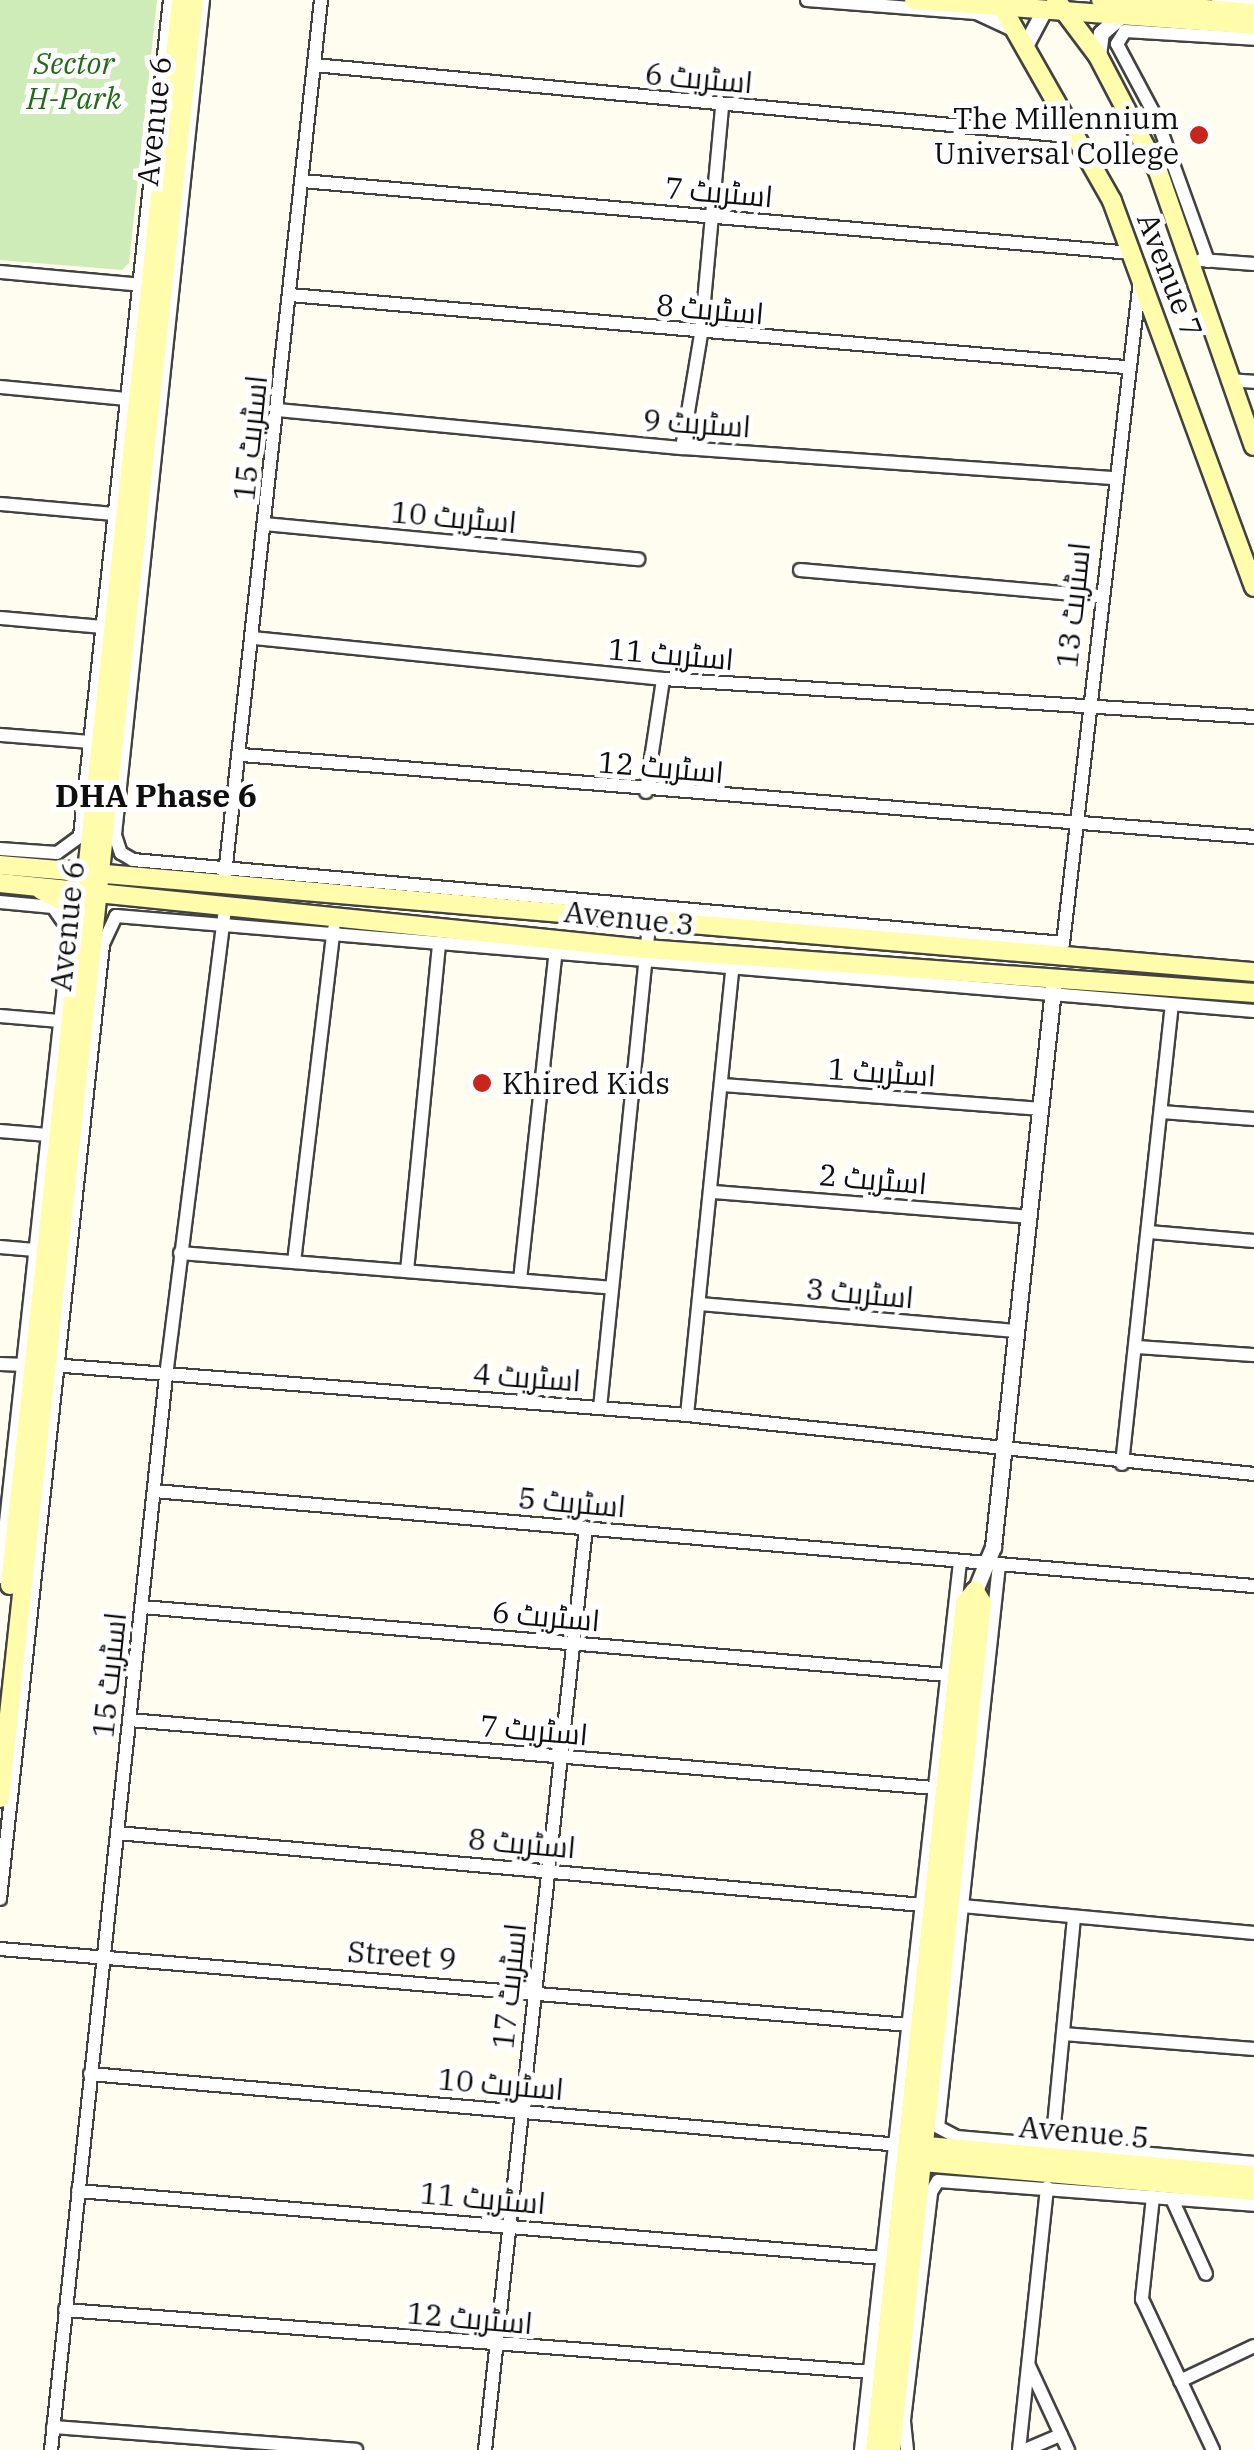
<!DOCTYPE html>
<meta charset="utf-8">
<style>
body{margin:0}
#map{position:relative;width:1254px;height:2450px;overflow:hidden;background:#fffdf0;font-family:"IBM Plex Serif",Cairo,serif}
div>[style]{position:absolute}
.green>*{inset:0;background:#ceecb7}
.roads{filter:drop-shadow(2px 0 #424242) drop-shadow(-2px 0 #424242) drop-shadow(0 2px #424242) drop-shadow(0 -2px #424242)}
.minor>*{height:12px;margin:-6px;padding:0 6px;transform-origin:6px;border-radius:6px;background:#fff}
.tertiary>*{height:15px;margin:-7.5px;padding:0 7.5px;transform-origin:7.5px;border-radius:7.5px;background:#fff}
.secondary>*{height:18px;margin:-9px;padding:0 9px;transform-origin:9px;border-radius:9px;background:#fffdab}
.dots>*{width:28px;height:28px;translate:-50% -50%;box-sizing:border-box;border:5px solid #fff;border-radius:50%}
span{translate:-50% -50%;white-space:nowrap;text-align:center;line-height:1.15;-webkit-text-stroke:10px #fff;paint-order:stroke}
.park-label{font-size:30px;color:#236b1a;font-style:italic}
.street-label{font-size:30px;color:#0f0f0f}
.poi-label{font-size:30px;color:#0f0f0f}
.right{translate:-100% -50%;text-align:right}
.left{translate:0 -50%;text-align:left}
.neighbourhood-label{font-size:32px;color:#0f0f0f;font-weight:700}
</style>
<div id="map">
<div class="green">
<div style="clip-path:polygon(0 0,157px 0,129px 263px,122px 270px,0 260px)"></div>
</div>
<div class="roads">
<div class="minor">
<div style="left:203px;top:0;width:840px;rotate:96.02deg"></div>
<div style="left:115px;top:835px;width:19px;rotate:72deg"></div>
<div style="left:121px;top:853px;width:14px;rotate:30deg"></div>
<div style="left:133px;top:860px;width:934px;rotate:5.1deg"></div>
<div style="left:1063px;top:943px;width:666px;rotate:-83.37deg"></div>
<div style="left:807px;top:0;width:169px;rotate:4.4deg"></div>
<div style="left:1218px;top:0;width:36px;rotate:6deg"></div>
<div style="left:314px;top:65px;width:767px;rotate:5.38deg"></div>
<div style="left:302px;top:181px;width:833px;rotate:4.96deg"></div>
<div style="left:1201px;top:260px;width:53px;rotate:4.3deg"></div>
<div style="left:1208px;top:261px;width:151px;rotate:-109.8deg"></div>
<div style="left:1157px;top:119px;width:85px;rotate:-118.1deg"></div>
<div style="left:1117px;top:44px;width:15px;rotate:-58deg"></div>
<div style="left:1125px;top:31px;width:129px;rotate:3.5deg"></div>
<div style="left:0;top:272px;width:143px;rotate:5.2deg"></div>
<div style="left:290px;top:295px;width:838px;rotate:4.93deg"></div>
<div style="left:1228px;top:380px;width:26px;rotate:4deg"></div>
<div style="left:0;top:387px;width:129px;rotate:5.4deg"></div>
<div style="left:278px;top:410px;width:406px;rotate:5.4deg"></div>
<div style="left:682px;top:448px;width:432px;rotate:4deg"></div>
<div style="left:682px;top:448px;width:116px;rotate:-80.5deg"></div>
<div style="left:701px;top:334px;width:229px;rotate:-84.7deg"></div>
<div style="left:0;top:504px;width:114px;rotate:5deg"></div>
<div style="left:265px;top:524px;width:375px;rotate:5.4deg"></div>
<div style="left:800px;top:570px;width:300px;rotate:5deg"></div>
<div style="left:0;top:618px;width:103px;rotate:5deg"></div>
<div style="left:253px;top:638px;width:412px;rotate:5.7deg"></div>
<div style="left:663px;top:679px;width:592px;rotate:3.68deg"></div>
<div style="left:0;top:735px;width:91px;rotate:4.4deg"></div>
<div style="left:242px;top:755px;width:1015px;rotate:4.63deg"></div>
<div style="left:646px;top:792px;width:114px;rotate:-81.4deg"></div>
<div style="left:0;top:849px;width:57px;rotate:4deg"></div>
<div style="left:57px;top:853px;width:29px;rotate:-36deg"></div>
<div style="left:80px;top:836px;width:841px;rotate:-83.86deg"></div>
<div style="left:225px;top:874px;width:879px;rotate:-83.73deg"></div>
<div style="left:0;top:902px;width:53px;rotate:5.4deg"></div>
<div style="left:53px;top:907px;width:29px;rotate:55deg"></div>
<div style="left:70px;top:931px;width:650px;rotate:96.18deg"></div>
<div style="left:0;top:1016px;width:60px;rotate:4.8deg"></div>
<div style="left:722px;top:1085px;width:318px;rotate:4.3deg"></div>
<div style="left:1161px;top:1112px;width:93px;rotate:4.3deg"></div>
<div style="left:0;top:1131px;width:48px;rotate:4.8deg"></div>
<div style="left:713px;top:1192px;width:317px;rotate:4.5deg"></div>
<div style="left:1149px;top:1232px;width:105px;rotate:4.9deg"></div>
<div style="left:0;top:1247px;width:35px;rotate:5deg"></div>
<div style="left:180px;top:1253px;width:432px;rotate:4.6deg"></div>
<div style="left:294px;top:1262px;width:335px;rotate:-83.2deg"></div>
<div style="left:407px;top:1271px;width:328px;rotate:-84.4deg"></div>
<div style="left:520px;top:1280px;width:326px;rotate:-83.8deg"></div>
<div style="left:700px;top:1304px;width:317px;rotate:4.9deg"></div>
<div style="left:1136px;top:1347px;width:118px;rotate:3.9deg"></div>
<div style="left:0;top:1364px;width:27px;rotate:2deg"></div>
<div style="left:52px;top:1365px;width:637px;rotate:4.5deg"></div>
<div style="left:687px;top:1415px;width:570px;rotate:5.94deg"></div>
<div style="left:600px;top:1408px;width:486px;rotate:-84.2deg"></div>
<div style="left:687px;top:1415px;width:447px;rotate:-84.2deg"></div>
<div style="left:1122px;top:1464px;width:460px;rotate:-83.8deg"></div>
<div style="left:154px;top:1491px;width:1104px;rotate:4.94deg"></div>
<div style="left:999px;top:1565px;width:565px;rotate:96.19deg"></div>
<div style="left:938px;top:2127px;width:21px;rotate:28deg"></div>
<div style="left:957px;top:2137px;width:298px;rotate:5deg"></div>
<div style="left:142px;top:1607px;width:808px;rotate:4.83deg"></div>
<div style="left:129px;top:1720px;width:808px;rotate:4.83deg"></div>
<div style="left:117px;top:1833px;width:808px;rotate:5.11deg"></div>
<div style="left:0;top:1899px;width:961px;rotate:-83.84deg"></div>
<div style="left:103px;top:944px;width:31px;rotate:-65deg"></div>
<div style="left:116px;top:916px;width:1142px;rotate:4.77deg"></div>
<div style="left:963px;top:1906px;width:292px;rotate:5.3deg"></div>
<div style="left:0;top:1949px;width:923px;rotate:4.78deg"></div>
<div style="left:1063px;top:2034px;width:192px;rotate:4.5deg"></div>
<div style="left:90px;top:2074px;width:813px;rotate:5.01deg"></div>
<div style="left:1052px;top:2146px;width:230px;rotate:-84.5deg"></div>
<div style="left:78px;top:2191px;width:808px;rotate:4.76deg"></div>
<div style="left:1153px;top:2197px;width:103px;rotate:96.2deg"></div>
<div style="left:1142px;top:2299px;width:167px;rotate:64.8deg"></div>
<div style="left:1172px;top:2199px;width:82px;rotate:65.6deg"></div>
<div style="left:65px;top:2310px;width:807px;rotate:4.4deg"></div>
<div style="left:1029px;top:2366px;width:93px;rotate:65.1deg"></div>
<div style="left:1180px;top:2381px;width:82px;rotate:-25.3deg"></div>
<div style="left:53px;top:2427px;width:304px;rotate:4.3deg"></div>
<div style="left:51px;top:2450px;width:1080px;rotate:-83.89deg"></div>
<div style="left:166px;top:1376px;width:468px;rotate:-82.8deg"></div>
<div style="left:485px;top:2450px;width:928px;rotate:-83.75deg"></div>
<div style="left:861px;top:2450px;width:894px;rotate:-83.64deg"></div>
<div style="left:907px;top:2450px;width:30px;rotate:-96deg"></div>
<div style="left:904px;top:2420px;width:230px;rotate:-83.2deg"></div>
<div style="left:931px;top:2192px;width:13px;rotate:-58deg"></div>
<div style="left:938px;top:2181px;width:317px;rotate:4.3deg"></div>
<div style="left:1019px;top:2450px;width:264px;rotate:-83.9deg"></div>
<div style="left:1025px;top:2450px;width:39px;rotate:-23deg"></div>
</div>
<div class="tertiary">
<div style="left:963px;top:5px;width:57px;rotate:24.8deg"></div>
<div style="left:1026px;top:44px;width:40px;rotate:-62deg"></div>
<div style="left:1098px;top:56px;width:23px;rotate:-83deg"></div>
<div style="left:1101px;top:33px;width:29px;rotate:-41deg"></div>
<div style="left:975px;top:1591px;width:48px;rotate:-67.8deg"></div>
<div style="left:993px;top:1547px;width:570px;rotate:-83.86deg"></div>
</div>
<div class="secondary">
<div style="left:914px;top:0;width:341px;rotate:4.2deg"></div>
<div style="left:998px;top:0;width:231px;rotate:60.4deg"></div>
<div style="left:1112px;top:201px;width:411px;rotate:69.8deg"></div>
<div style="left:1056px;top:0;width:70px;rotate:53.1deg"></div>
<div style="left:1098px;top:56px;width:130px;rotate:62.4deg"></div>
<div style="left:1158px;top:171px;width:291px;rotate:70.8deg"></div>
<div style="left:1101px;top:0;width:154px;rotate:4.9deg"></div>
<div style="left:0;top:865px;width:1259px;rotate:4.88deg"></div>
<div style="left:0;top:883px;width:648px;rotate:5.84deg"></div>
<div style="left:645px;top:949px;width:611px;rotate:4.13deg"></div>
<div style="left:41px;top:890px;width:27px;rotate:27deg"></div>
<div style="left:65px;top:902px;width:27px;rotate:54deg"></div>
<div style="left:10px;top:1585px;width:1594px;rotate:-83.84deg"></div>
<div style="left:0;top:1798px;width:1808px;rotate:-83.84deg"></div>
<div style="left:916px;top:2145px;width:339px;rotate:5.1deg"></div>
<div style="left:911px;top:2161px;width:344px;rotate:5deg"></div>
<div style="left:875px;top:2450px;width:852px;rotate:-83.93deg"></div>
<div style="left:965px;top:1603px;width:16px;rotate:-50deg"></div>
<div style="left:975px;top:1591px;width:14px;rotate:60deg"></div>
<div style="left:982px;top:1603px;width:852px;rotate:96.13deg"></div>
</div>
</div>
<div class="dots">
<div style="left:1199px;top:135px;background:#c8251d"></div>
<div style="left:482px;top:1083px;background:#c8251d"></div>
</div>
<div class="park-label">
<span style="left:74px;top:80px">Sector<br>H-Park</span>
</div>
<div class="street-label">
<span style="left:699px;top:78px;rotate:5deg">اسٹریٹ 6</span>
<span style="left:154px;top:121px;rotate:-84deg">Avenue 6</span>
<span style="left:719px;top:192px;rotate:5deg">اسٹریٹ 7</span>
<span style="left:1170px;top:275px;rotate:69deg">Avenue 7</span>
<span style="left:710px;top:309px;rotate:5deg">اسٹریٹ 8</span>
<span style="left:697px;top:423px;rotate:4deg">اسٹریٹ 9</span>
<span style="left:250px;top:438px;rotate:-84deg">اسٹریٹ 15</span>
<span style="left:454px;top:517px;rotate:5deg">اسٹریٹ 10</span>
<span style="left:1073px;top:605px;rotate:-84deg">اسٹریٹ 13</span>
<span style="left:671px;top:654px;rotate:5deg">اسٹریٹ 11</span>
<span style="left:661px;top:767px;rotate:5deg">اسٹریٹ 12</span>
<span style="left:629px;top:918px;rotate:6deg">Avenue 3</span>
<span style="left:67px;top:926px;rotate:-84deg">Avenue 6</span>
<span style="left:882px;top:1072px;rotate:4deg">اسٹریٹ 1</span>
<span style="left:873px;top:1179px;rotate:5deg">اسٹریٹ 2</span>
<span style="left:860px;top:1293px;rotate:5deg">اسٹریٹ 3</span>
<span style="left:527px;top:1377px;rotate:4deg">اسٹریٹ 4</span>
<span style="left:572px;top:1502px;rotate:5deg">اسٹریٹ 5</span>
<span style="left:546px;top:1616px;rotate:5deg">اسٹریٹ 6</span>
<span style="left:109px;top:1675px;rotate:-84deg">اسٹریٹ 15</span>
<span style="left:534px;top:1730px;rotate:5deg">اسٹریٹ 7</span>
<span style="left:522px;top:1843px;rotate:5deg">اسٹریٹ 8</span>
<span style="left:402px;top:1955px;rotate:4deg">Street 9</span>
<span style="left:509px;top:1986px;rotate:-84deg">اسٹریٹ 17</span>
<span style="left:501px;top:2084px;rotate:5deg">اسٹریٹ 10</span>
<span style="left:1084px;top:2132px;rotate:5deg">Avenue 5</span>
<span style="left:483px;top:2198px;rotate:5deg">اسٹریٹ 11</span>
<span style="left:470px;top:2318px;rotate:5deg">اسٹریٹ 12</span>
</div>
<div class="poi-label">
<span class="right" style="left:1179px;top:135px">The Millennium<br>Universal College</span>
<span class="left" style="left:502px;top:1083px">Khired Kids</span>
</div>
<div class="neighbourhood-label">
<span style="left:156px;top:795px">DHA Phase 6</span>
</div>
</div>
